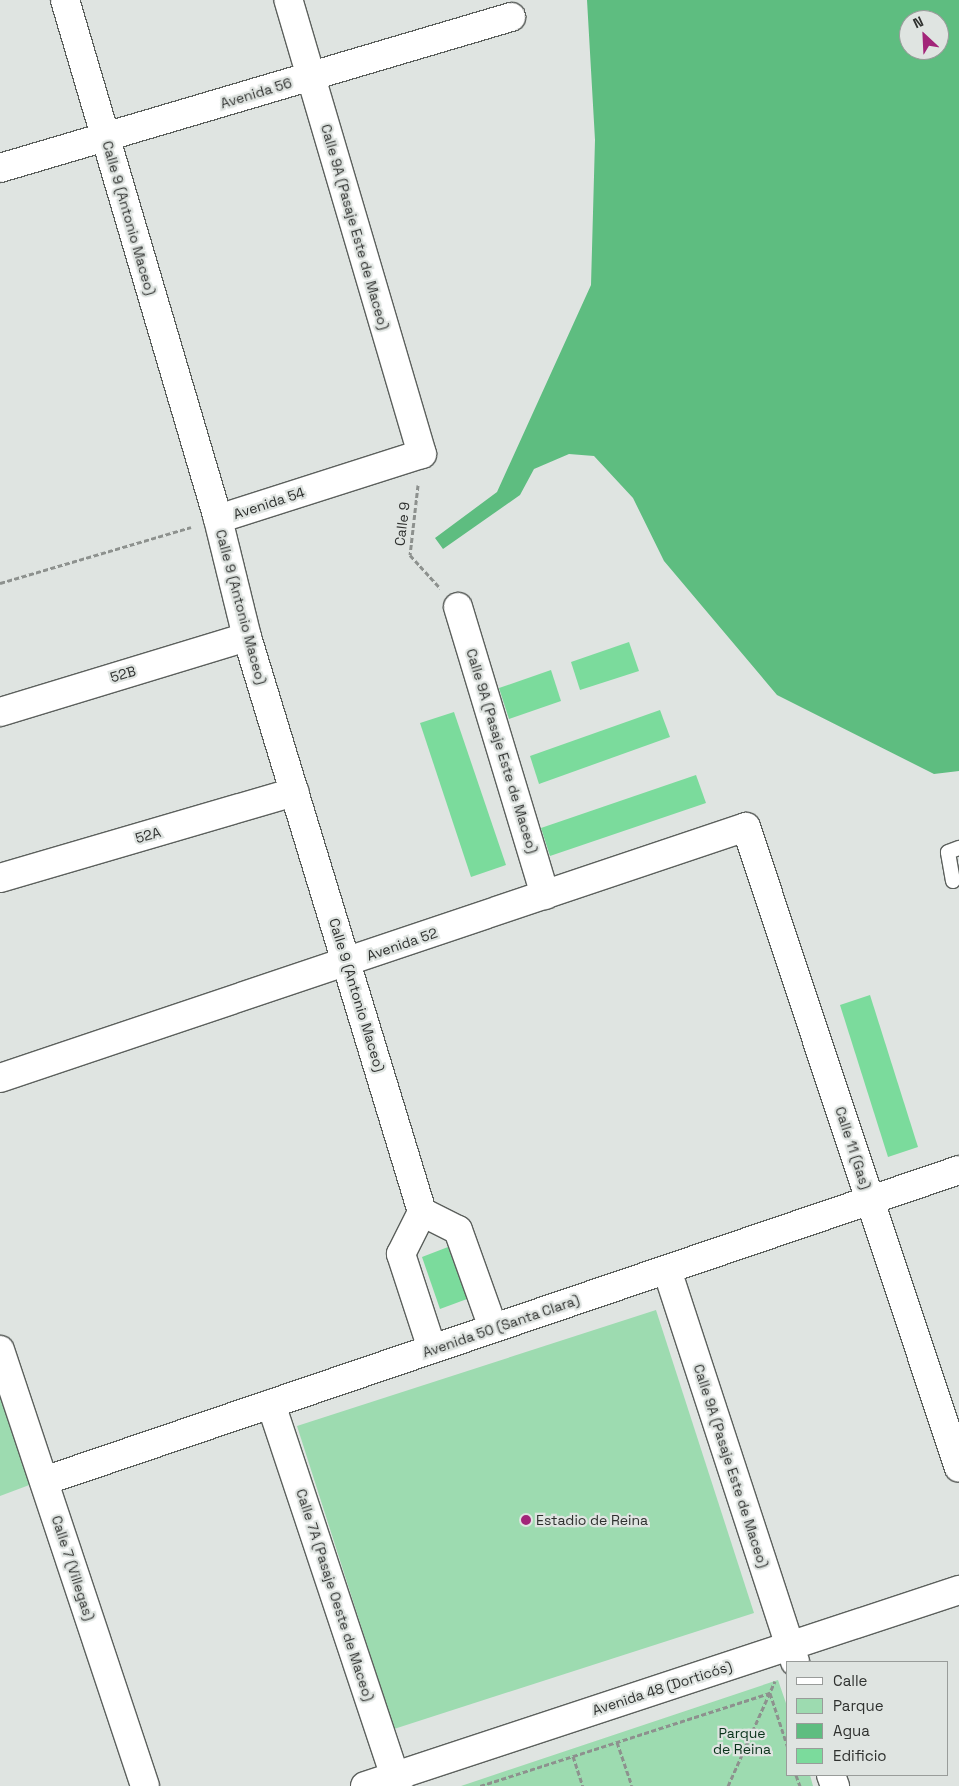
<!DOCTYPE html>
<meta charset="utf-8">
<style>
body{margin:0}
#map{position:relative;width:959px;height:1786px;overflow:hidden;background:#dfe4e1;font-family:"Space Grotesk",sans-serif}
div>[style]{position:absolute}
.green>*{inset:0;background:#9ddbb0}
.water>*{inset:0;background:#5ebd80}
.building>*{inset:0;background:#7bdb9c}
.path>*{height:3px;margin-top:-1.5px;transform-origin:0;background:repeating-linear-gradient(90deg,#8d918e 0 5px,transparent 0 7.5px)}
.roads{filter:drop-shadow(1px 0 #5c605d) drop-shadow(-1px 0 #5c605d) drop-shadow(0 1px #5c605d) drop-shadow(0 -1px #5c605d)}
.lane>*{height:14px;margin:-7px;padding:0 7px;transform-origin:7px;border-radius:7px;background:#fff}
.street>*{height:28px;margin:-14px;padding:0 14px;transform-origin:14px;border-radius:14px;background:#fff}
.secondary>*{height:28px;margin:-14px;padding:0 14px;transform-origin:14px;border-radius:14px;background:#fff}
.dots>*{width:14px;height:14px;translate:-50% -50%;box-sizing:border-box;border:2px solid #dfe4e1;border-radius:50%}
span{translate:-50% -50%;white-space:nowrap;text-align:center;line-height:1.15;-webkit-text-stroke:4.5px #dfe4e1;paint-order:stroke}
.street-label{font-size:14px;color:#2f312f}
.poi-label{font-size:14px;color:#2f312f}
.left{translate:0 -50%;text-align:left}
.park-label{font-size:14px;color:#0a331b}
.legend{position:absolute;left:786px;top:1661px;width:162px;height:115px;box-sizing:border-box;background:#dfe4e1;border:1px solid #999c9a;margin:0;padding:6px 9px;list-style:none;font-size:15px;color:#2f312f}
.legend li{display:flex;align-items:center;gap:10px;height:25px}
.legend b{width:25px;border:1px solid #999c9a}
.north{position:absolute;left:899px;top:10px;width:50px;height:50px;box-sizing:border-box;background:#dfe4e1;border:1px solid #999c9a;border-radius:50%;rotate:335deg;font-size:14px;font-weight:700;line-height:20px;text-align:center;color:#2f312f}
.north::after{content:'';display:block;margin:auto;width:18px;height:22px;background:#a22579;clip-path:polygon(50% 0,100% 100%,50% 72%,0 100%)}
</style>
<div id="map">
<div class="green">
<div style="clip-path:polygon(656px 1310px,754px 1613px,394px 1729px,297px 1426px)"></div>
<div style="clip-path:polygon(0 1388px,32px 1484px,0 1496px)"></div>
<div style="clip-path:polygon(778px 1680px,788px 1709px,788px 1775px,810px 1775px,813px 1786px,461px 1786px)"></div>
</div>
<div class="water">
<div style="clip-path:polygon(evenodd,587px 0,959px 0,959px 771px,934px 774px,777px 695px,664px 561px,633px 498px,594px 456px,569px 454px,534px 469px,520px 495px,443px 549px,435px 538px,497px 492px,591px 285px,595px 140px,587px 0,909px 20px,939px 20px,939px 50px,909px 50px,909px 20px)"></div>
</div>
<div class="building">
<div style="clip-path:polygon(629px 642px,639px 671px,580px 690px,571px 662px)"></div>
<div style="clip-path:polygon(551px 670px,561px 701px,509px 719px,499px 688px)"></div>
<div style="clip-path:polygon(660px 710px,670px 737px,539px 784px,530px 756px)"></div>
<div style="clip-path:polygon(454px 712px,506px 865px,471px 877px,420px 723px)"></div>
<div style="clip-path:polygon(696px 775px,706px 803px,550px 856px,541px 828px)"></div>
<div style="clip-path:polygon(870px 995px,918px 1147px,888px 1157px,840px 1005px)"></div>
<div style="clip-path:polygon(448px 1247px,467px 1299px,440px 1309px,422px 1257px)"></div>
</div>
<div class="path">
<div style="left:418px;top:485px;width:70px;rotate:96.5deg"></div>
<div style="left:410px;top:555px;width:45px;rotate:47.7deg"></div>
<div style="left:0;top:583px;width:199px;rotate:-16.3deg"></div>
<div style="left:617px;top:1742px;width:46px;rotate:71.2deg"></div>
<div style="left:573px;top:1756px;width:32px;rotate:72deg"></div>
<div style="left:796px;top:1775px;width:12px;rotate:70deg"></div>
<div style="left:480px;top:1786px;width:305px;rotate:-17.8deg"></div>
<div style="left:770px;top:1693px;width:58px;rotate:71.9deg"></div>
<div style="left:728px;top:1786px;width:115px;rotate:-65.9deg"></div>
</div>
<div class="roads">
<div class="lane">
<div style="left:953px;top:881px;width:29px;rotate:-100deg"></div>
<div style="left:948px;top:852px;width:12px;rotate:-20deg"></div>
</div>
<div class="street">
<div style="left:65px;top:0;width:541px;rotate:73.57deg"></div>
<div style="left:218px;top:519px;width:122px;rotate:76.2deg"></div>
<div style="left:247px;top:637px;width:601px;rotate:73.07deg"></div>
<div style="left:0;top:168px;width:533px;rotate:-16.46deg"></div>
<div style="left:218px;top:519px;width:214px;rotate:-17.7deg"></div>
<div style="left:422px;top:454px;width:473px;rotate:-106.4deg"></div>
<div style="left:458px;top:607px;width:301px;rotate:73.2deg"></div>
<div style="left:0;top:712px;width:258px;rotate:-16.9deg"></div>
<div style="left:0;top:878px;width:307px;rotate:-16.3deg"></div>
<div style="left:0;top:1078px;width:787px;rotate:-18.6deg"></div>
<div style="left:746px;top:827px;width:675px;rotate:71.62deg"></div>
<div style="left:667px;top:1270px;width:412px;rotate:71.9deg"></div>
<div style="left:432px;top:1349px;width:100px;rotate:-108.1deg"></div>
<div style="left:401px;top:1254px;width:47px;rotate:-63.4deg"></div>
<div style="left:422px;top:1212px;width:40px;rotate:26.6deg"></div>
<div style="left:458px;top:1230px;width:104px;rotate:70.3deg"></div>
<div style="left:0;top:1350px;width:459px;rotate:71.6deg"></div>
<div style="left:271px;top:1404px;width:403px;rotate:71.6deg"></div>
<div style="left:44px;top:1481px;width:966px;rotate:-18.77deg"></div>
<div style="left:831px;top:1775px;width:12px;rotate:70deg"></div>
</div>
<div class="secondary">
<div style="left:365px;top:1786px;width:626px;rotate:-18.26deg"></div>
</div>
</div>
<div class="dots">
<div style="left:526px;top:1520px;background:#a22579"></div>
</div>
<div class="street-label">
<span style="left:256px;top:93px;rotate:-17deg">Avenida 56</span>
<span style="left:129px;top:218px;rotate:74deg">Calle 9 (Antonio Maceo)</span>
<span style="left:355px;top:227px;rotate:74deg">Calle 9A (Pasaje Este de Maceo)</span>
<span style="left:269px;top:503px;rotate:-18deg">Avenida 54</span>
<span style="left:402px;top:524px;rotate:-83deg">Calle 9</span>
<span style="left:241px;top:607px;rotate:75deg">Calle 9 (Antonio Maceo)</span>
<span style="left:123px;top:674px;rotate:-17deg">52B</span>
<span style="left:502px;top:751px;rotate:73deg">Calle 9A (Pasaje Este de Maceo)</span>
<span style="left:148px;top:835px;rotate:-16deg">52A</span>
<span style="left:402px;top:944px;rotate:-19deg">Avenida 52</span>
<span style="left:357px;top:995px;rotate:73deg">Calle 9 (Antonio Maceo)</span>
<span style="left:853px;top:1148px;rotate:72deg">Calle 11 (Gas)</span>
<span style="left:501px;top:1326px;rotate:-19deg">Avenida 50 (Santa Clara)</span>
<span style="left:731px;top:1466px;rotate:72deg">Calle 9A (Pasaje Este de Maceo)</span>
<span style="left:73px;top:1568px;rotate:72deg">Calle 7 (Villegas)</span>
<span style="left:335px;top:1595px;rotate:72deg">Calle 7A (Pasaje Oeste de Maceo)</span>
<span style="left:662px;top:1688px;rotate:-18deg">Avenida 48 (Dorticós)</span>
</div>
<div class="poi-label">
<span class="left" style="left:536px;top:1520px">Estadio de Reina</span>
</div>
<div class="park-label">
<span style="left:742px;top:1741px">Parque<br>de Reina</span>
</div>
<ul class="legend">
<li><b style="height:6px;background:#fff"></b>Calle</li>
<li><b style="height:14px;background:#9ddbb0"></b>Parque</li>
<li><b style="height:14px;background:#5ebd80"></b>Agua</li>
<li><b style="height:14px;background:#7bdb9c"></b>Edificio</li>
</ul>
<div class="north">N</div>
</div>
